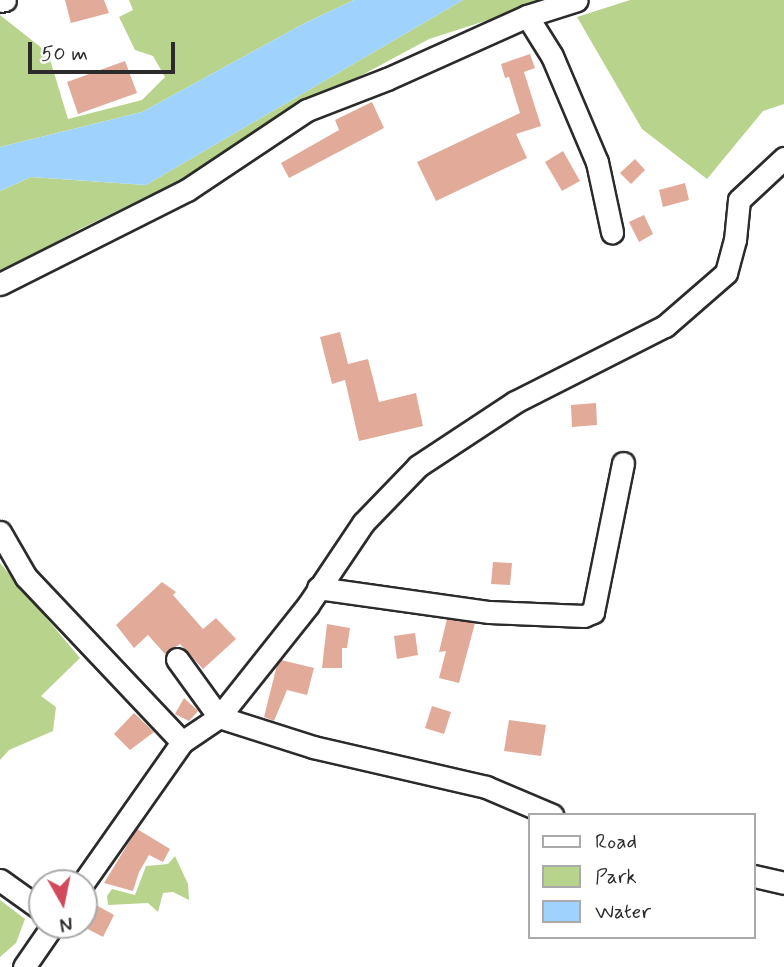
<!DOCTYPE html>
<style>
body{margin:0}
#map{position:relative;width:784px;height:967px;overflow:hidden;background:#fff;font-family:Mynerve,sans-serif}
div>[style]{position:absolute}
.green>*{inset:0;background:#b8d38b}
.water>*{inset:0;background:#9fd3fd}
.building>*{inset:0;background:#e1aa99}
.roads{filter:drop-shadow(2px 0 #2b2b2b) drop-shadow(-2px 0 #2b2b2b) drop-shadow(0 2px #2b2b2b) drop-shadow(0 -2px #2b2b2b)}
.street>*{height:21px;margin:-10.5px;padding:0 10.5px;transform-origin:10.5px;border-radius:10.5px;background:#fff}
span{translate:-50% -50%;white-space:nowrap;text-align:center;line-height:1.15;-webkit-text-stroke:5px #fff;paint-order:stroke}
.legend{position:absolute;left:528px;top:813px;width:228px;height:126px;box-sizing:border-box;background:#fff;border:2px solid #aaa;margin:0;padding:9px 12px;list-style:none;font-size:21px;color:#2b2b2b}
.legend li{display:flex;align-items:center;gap:14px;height:35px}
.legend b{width:35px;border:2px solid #aaa}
.north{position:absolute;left:28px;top:869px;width:70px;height:70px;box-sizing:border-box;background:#fff;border:2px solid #aaa;border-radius:50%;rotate:171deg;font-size:19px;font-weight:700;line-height:28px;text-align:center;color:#2b2b2b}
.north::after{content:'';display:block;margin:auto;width:24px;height:32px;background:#d1495b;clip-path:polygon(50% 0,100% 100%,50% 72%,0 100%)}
.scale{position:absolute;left:28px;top:42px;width:147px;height:32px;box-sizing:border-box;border:4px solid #2b2b2b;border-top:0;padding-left:9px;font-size:21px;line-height:24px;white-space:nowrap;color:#2b2b2b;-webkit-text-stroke:5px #fff;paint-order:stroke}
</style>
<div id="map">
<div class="green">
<div style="clip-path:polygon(129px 0,354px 0,305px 23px,142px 112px,0 147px,0 15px,48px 53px,68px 119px,142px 100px,165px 77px,153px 56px,135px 50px,119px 17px,133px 10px)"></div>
<div style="clip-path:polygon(463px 0,551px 0,429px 39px,349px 82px,234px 150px,182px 187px,148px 196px,80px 229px,0 273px,0 191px,31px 177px,146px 185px)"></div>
<div style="clip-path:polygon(630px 0,784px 0,784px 104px,763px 111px,707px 179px,642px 129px,577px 17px)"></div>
<div style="clip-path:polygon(0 563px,80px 658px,41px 696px,56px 707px,53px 731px,9px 750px,0 760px)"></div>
<div style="clip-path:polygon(175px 856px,188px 884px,189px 900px,173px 892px,163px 893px,158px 912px,148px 903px,108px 905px,107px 896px,112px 889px,135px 895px,146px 866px,168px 864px)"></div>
<div style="clip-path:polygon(0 900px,25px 919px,16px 943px,0 957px)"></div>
</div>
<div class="water">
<div style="clip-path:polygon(354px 0,463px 0,146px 185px,31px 177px,0 191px,0 147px,142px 112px,305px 23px)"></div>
</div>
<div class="building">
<div style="clip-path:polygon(65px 0,104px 0,109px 13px,71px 23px)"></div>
<div style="clip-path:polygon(530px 54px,535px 68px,524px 72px,541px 126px,516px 134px,527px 158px,436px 201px,417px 162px,520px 113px,509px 77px,505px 78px,501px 64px)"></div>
<div style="clip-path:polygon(125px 61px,137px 93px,78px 114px,67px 82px)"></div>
<div style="clip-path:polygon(372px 102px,384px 128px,289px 178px,281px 163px,339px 130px,335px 120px)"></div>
<div style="clip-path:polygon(563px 151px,580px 181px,562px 191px,545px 162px)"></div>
<div style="clip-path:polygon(635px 159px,645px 170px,631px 184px,620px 173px)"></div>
<div style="clip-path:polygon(685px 183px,689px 200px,663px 207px,659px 190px)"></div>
<div style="clip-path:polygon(644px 215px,653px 234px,639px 242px,629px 222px)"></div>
<div style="clip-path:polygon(340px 332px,348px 364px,368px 359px,379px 402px,416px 393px,423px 426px,359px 441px,345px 380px,332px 384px,320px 337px)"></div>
<div style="clip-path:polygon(596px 403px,597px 425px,572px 427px,571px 405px)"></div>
<div style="clip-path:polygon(493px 562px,512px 563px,510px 585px,491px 584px)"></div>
<div style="clip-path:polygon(162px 582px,176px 592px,173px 595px,203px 629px,216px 618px,236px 639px,203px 669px,180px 644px,165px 654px,148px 635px,134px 648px,116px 625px)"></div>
<div style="clip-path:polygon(447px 619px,475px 623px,459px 683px,439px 678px,446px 651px,439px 652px)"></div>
<div style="clip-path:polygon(327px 624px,350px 628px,347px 648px,342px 648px,342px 668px,322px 668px)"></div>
<div style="clip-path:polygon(415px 633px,418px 655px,397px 659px,394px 636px)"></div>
<div style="clip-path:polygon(281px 660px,314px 668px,307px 695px,287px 690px,274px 721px,264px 717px,277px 665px)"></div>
<div style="clip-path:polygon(184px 698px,198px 711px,189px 721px,175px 714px)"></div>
<div style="clip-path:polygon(432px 706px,451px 712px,444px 734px,425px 728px)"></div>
<div style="clip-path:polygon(134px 713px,154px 732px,130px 750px,114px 734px)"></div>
<div style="clip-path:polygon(509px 720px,546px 725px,541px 756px,504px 751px)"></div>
<div style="clip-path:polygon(137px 829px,170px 849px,163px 862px,149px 855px,139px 872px,133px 891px,104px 883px)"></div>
<div style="clip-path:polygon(96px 905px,114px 915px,103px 937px,84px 927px)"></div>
</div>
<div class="roads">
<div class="street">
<div style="left:0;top:1px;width:5px;rotate:-11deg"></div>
<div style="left:527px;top:16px;width:47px;rotate:58deg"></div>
<div style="left:552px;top:56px;width:115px;rotate:67deg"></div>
<div style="left:597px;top:162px;width:72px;rotate:77.9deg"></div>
<div style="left:0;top:284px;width:209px;rotate:-26.7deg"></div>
<div style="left:187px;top:190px;width:144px;rotate:-33.7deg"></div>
<div style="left:307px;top:110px;width:86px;rotate:-21.2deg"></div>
<div style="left:387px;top:79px;width:154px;rotate:-24.2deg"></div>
<div style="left:527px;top:16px;width:52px;rotate:-17.7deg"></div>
<div style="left:0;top:532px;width:52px;rotate:60deg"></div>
<div style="left:26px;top:577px;width:227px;rotate:46.6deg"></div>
<div style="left:318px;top:588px;width:173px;rotate:8deg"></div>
<div style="left:489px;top:612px;width:95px;rotate:2.4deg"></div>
<div style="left:584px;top:616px;width:10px;rotate:-24deg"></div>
<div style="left:593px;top:612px;width:152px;rotate:-78.6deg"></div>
<div style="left:177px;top:659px;width:72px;rotate:54.1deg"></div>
<div style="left:219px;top:717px;width:99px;rotate:17.7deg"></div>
<div style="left:313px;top:747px;width:178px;rotate:13deg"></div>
<div style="left:486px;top:787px;width:72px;rotate:23deg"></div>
<div style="left:754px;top:876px;width:31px;rotate:13deg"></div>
<div style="left:0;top:880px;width:52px;rotate:35.5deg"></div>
<div style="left:83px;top:883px;width:172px;rotate:-54.9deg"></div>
<div style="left:182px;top:742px;width:45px;rotate:-34deg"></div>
<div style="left:219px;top:717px;width:143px;rotate:-51.5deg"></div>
<div style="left:308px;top:605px;width:99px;rotate:-56.1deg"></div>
<div style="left:363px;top:523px;width:79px;rotate:-46deg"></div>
<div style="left:418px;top:466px;width:116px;rotate:-33.4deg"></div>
<div style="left:515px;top:402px;width:168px;rotate:-26.9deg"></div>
<div style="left:665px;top:326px;width:81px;rotate:-41deg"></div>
<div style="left:726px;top:273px;width:34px;rotate:-75deg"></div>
<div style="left:735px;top:240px;width:40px;rotate:-84.3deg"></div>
<div style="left:739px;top:200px;width:62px;rotate:-43deg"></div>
<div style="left:24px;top:967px;width:51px;rotate:-55.4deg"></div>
</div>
</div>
<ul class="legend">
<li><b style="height:9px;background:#fff"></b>Road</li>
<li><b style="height:19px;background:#b8d38b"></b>Park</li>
<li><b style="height:19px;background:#9fd3fd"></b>Water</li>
</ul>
<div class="north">N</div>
<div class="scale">50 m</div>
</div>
